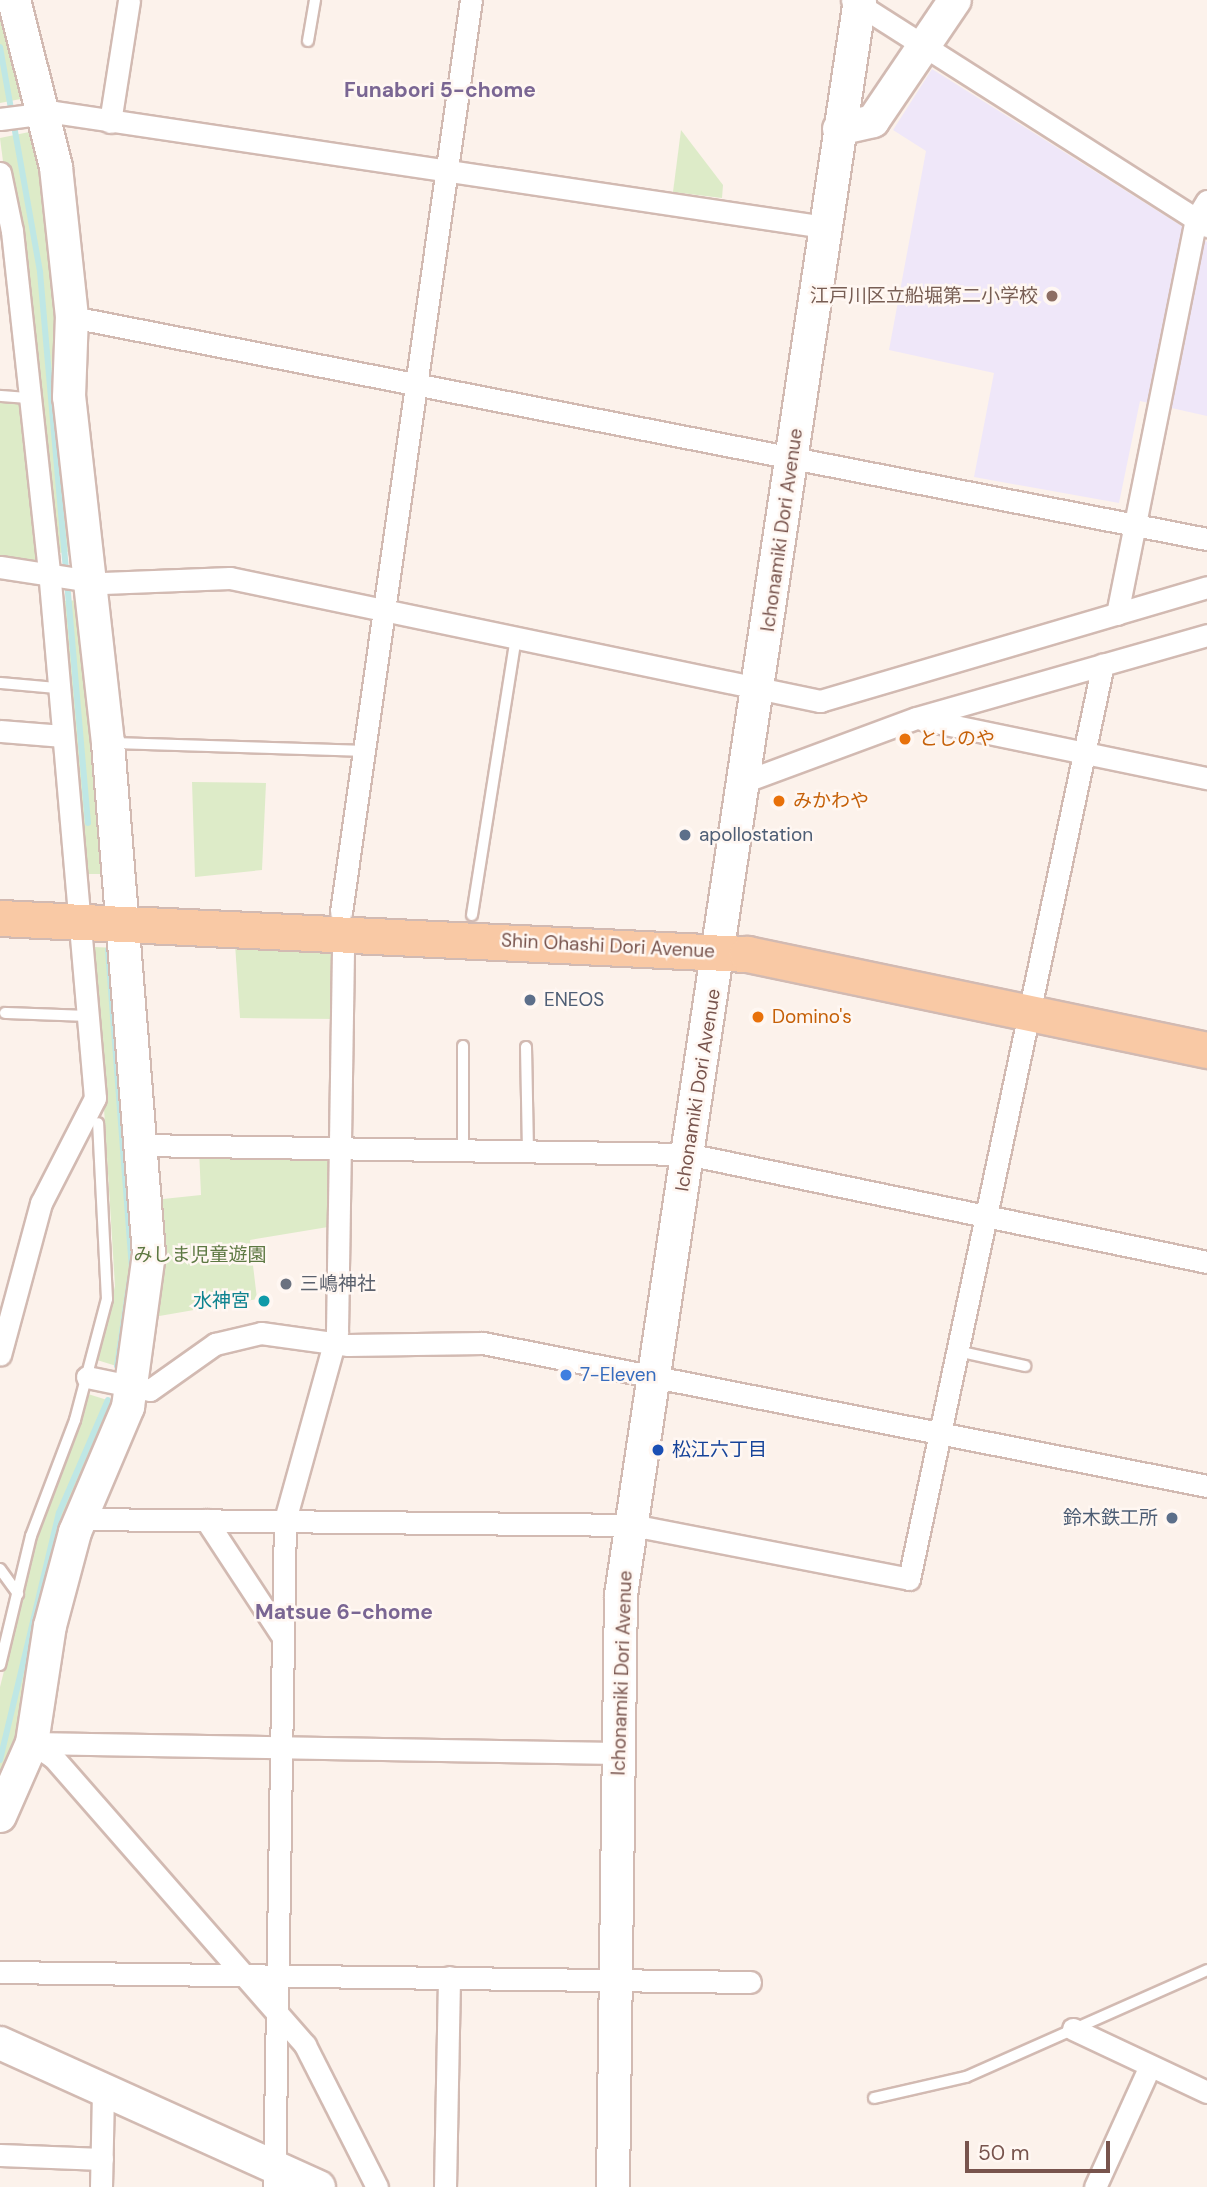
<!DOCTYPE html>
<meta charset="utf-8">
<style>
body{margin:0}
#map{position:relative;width:1207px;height:2187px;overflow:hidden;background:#fcf2eb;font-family:"DM Sans","Noto Sans JP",sans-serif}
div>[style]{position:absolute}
.education>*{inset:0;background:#efe7f9}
.green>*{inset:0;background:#ddebc8}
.stream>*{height:6px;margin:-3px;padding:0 3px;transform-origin:3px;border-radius:3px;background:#bfe7e5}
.roads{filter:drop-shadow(2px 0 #d2bab2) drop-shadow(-2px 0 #d2bab2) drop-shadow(0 2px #d2bab2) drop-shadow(0 -2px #d2bab2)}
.lane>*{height:10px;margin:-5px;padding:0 5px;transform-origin:5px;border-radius:5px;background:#fff}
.street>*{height:21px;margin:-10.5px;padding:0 10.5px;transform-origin:10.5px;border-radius:10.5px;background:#fff}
.secondary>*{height:32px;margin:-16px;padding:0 16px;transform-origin:16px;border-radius:16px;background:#fff}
.primary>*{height:35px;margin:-17.5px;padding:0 17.5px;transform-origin:17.5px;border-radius:17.5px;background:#f9c9a5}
.dots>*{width:19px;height:19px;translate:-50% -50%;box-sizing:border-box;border:4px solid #fff7f2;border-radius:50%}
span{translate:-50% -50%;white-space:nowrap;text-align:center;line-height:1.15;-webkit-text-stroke:5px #fff7f2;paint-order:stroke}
.education-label{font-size:19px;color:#785e54}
.right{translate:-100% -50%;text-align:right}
.street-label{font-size:19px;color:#78544d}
.food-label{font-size:19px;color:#c56008}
.left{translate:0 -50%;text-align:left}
.service-label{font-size:19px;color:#4e5e75}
.park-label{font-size:19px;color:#5d7842}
.worship-label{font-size:19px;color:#5b616d}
.culture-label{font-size:19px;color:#0d838f}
.shop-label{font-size:19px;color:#366cbe}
.transit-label{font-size:19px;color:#164399}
.neighbourhood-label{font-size:21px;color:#7a6693;font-weight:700}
.scale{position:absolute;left:965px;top:2141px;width:145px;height:32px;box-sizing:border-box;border:4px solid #78544d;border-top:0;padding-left:9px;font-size:21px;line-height:24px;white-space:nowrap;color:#78544d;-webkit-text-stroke:5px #fff7f2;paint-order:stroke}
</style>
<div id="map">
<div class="education">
<div style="clip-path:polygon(932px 69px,1207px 242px,1207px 416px,1140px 401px,1119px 503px,974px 477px,994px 373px,889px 350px,926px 151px,893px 130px)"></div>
</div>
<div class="green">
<div style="clip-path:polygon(0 0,31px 97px,0 103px)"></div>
<div style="clip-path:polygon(39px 130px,79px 550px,53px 554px,0 138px)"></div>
<div style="clip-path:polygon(681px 130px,723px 185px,722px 198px,673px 192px)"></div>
<div style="clip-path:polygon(0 397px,24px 399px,42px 568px,0 565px)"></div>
<div style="clip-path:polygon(85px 600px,108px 874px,84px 874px,58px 601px)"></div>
<div style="clip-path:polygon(192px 782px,266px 783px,262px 870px,195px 877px)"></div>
<div style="clip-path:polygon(235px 944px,338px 946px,338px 1019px,240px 1018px)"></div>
<div style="clip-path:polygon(94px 947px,117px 948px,141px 1256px,126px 1369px,97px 1360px,115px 1286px)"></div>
<div style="clip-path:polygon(199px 1149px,337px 1154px,334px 1226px,250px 1240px,257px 1299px,142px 1319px,144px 1201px,201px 1195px)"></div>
<div style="clip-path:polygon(88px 1394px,120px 1404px,0 1797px,0 1687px,37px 1540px)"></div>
</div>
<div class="stream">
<div style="left:0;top:47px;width:229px;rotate:79.9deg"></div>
<div style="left:40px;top:272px;width:553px;rotate:85.02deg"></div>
<div style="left:108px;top:950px;width:318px;rotate:85.7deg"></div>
<div style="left:117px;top:1366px;width:89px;rotate:-81.6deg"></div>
<div style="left:0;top:1760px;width:254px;rotate:-76.6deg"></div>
<div style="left:59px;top:1513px;width:123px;rotate:-66.6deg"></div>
</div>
<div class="roads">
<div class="lane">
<div style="left:308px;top:41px;width:42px;rotate:-80.3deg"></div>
<div style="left:0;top:396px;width:26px;rotate:4deg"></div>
<div style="left:0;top:683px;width:57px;rotate:5deg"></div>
<div style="left:111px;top:743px;width:251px;rotate:1.8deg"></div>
<div style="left:472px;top:915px;width:282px;rotate:-81deg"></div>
<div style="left:5px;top:1013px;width:85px;rotate:2deg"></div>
<div style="left:526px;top:1047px;width:106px;rotate:88.9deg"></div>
<div style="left:463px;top:1152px;width:106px;rotate:-90deg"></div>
<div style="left:957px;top:1351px;width:70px;rotate:12.4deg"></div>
<div style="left:0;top:1569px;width:31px;rotate:54deg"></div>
<div style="left:0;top:1665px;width:133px;rotate:-76.5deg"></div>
<div style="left:31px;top:1536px;width:124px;rotate:-69.2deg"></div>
<div style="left:75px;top:1420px;width:125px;rotate:-75.2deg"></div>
<div style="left:107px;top:1299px;width:176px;rotate:-92.9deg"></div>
<div style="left:874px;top:2098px;width:94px;rotate:-12.9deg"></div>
<div style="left:966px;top:2077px;width:264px;rotate:-23.9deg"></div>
</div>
<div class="street">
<div style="left:852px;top:0;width:421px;rotate:32.5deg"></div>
<div style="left:0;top:119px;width:54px;rotate:-7.4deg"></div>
<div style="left:54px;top:112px;width:779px;rotate:8.49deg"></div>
<div style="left:110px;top:122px;width:123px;rotate:-81.1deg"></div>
<div style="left:0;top:173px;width:59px;rotate:78.3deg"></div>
<div style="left:12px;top:231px;width:341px;rotate:83.8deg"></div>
<div style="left:49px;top:570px;width:530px;rotate:85.02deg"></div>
<div style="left:95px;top:1098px;width:118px;rotate:117.2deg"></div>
<div style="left:41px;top:1203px;width:157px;rotate:105.1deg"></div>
<div style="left:72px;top:317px;width:1157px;rotate:11.07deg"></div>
<div style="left:0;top:567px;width:104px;rotate:8.8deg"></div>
<div style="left:103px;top:583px;width:127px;rotate:-2.3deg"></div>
<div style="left:230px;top:578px;width:603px;rotate:11.78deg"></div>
<div style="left:820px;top:701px;width:403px;rotate:-16.4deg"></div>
<div style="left:1117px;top:614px;width:403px;rotate:-78.7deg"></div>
<div style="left:1196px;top:219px;width:21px;rotate:-59deg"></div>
<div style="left:921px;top:719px;width:292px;rotate:11.7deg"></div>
<div style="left:0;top:731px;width:62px;rotate:4.6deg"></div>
<div style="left:746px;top:781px;width:181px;rotate:-20.3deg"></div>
<div style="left:916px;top:718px;width:303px;rotate:-15.9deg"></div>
<div style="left:341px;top:912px;width:921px;rotate:-81.89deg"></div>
<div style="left:139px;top:1145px;width:548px;rotate:0.94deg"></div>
<div style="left:687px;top:1154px;width:531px;rotate:11.73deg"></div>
<div style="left:87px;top:1377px;width:64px;rotate:11.7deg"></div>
<div style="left:150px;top:1390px;width:80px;rotate:-35.3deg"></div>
<div style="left:215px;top:1344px;width:47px;rotate:-13.4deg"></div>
<div style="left:261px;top:1333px;width:88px;rotate:7.9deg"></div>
<div style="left:348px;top:1345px;width:135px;rotate:-0.8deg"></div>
<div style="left:483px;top:1343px;width:738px;rotate:11.17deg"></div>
<div style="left:81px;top:1519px;width:551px;rotate:0.62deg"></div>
<div style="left:632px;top:1525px;width:282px;rotate:11deg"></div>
<div style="left:909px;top:1579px;width:935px;rotate:-78.03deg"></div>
<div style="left:206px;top:1520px;width:136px;rotate:56.7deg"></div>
<div style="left:32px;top:1743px;width:585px;rotate:0.98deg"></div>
<div style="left:32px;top:1743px;width:25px;rotate:34deg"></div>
<div style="left:53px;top:1757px;width:383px;rotate:48.8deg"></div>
<div style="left:305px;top:2045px;width:159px;rotate:63.1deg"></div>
<div style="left:0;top:1972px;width:750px;rotate:0.76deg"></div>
<div style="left:1073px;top:2029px;width:148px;rotate:25.2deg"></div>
<div style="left:0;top:2155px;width:102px;rotate:2.2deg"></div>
<div style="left:101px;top:2187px;width:96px;rotate:-88.8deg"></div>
<div style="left:274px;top:2187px;width:667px;rotate:-89.06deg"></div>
<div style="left:285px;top:1520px;width:195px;rotate:-74.5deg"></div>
<div style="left:337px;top:1332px;width:400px;rotate:-89.1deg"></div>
<div style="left:445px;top:2187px;width:210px;rotate:-88.9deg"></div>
<div style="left:1095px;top:2187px;width:133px;rotate:-65.6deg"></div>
</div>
<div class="secondary">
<div style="left:839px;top:129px;width:35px;rotate:-13deg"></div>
<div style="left:873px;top:121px;width:146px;rotate:-55.9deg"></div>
<div style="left:0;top:1816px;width:80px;rotate:-66.3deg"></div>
<div style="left:32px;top:1743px;width:118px;rotate:-81.3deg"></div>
<div style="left:50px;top:1626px;width:97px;rotate:-75.1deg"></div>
<div style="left:75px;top:1532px;width:136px;rotate:-67deg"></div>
<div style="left:128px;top:1407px;width:154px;rotate:-82.2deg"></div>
<div style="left:149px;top:1254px;width:513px;rotate:-94.59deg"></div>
<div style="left:108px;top:743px;width:348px;rotate:-96.4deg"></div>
<div style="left:69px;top:397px;width:80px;rotate:-87.9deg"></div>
<div style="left:72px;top:317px;width:151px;rotate:-96.1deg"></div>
<div style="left:56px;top:167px;width:172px;rotate:-104.1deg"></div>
<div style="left:0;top:2043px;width:350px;rotate:24.3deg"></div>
<div style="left:613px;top:2187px;width:592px;rotate:-89.23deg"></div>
<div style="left:621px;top:1595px;width:1613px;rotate:-81.48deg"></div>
</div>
<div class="primary">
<div style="left:0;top:918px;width:748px;rotate:2.76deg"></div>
<div style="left:747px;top:954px;width:470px;rotate:11.8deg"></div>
</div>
</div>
<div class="dots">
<div style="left:1052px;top:296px;background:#8d6e63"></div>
<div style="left:905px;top:739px;background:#e8710a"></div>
<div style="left:779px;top:801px;background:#e8710a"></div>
<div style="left:685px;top:835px;background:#5c6f8a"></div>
<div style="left:530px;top:1000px;background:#5c6f8a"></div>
<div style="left:758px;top:1017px;background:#e8710a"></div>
<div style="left:286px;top:1284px;background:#6b7280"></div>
<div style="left:264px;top:1301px;background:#0f9aa8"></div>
<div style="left:566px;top:1375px;background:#3f7fe0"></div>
<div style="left:658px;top:1450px;background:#1a4fb4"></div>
<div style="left:1172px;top:1518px;background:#5c6f8a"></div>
</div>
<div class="education-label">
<span class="right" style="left:1038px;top:296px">江戸川区立船堀第二小学校</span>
</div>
<div class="street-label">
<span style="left:782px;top:530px;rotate:-82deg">Ichonamiki Dori Avenue</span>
<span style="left:608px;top:946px;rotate:3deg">Shin Ohashi Dori Avenue</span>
<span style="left:698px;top:1090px;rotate:-81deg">Ichonamiki Dori Avenue</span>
<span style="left:622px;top:1673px;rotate:-88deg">Ichonamiki Dori Avenue</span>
</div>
<div class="food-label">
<span class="left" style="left:919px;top:739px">としのや</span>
<span class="left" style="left:793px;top:801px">みかわや</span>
<span class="left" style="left:772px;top:1017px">Domino's</span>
</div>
<div class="service-label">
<span class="left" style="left:699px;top:835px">apollostation</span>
<span class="left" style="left:544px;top:1000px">ENEOS</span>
<span class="right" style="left:1158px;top:1518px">鈴木鉄工所</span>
</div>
<div class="park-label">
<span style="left:200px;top:1255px">みしま児童遊園</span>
</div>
<div class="worship-label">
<span class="left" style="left:300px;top:1284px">三嶋神社</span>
</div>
<div class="culture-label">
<span class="right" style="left:250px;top:1301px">水神宮</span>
</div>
<div class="shop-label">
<span class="left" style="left:580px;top:1375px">7-Eleven</span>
</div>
<div class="transit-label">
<span class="left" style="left:672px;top:1450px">松江六丁目</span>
</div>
<div class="neighbourhood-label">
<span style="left:440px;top:90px">Funabori 5-chome</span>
<span style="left:344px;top:1612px">Matsue 6-chome</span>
</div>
<div class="scale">50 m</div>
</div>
